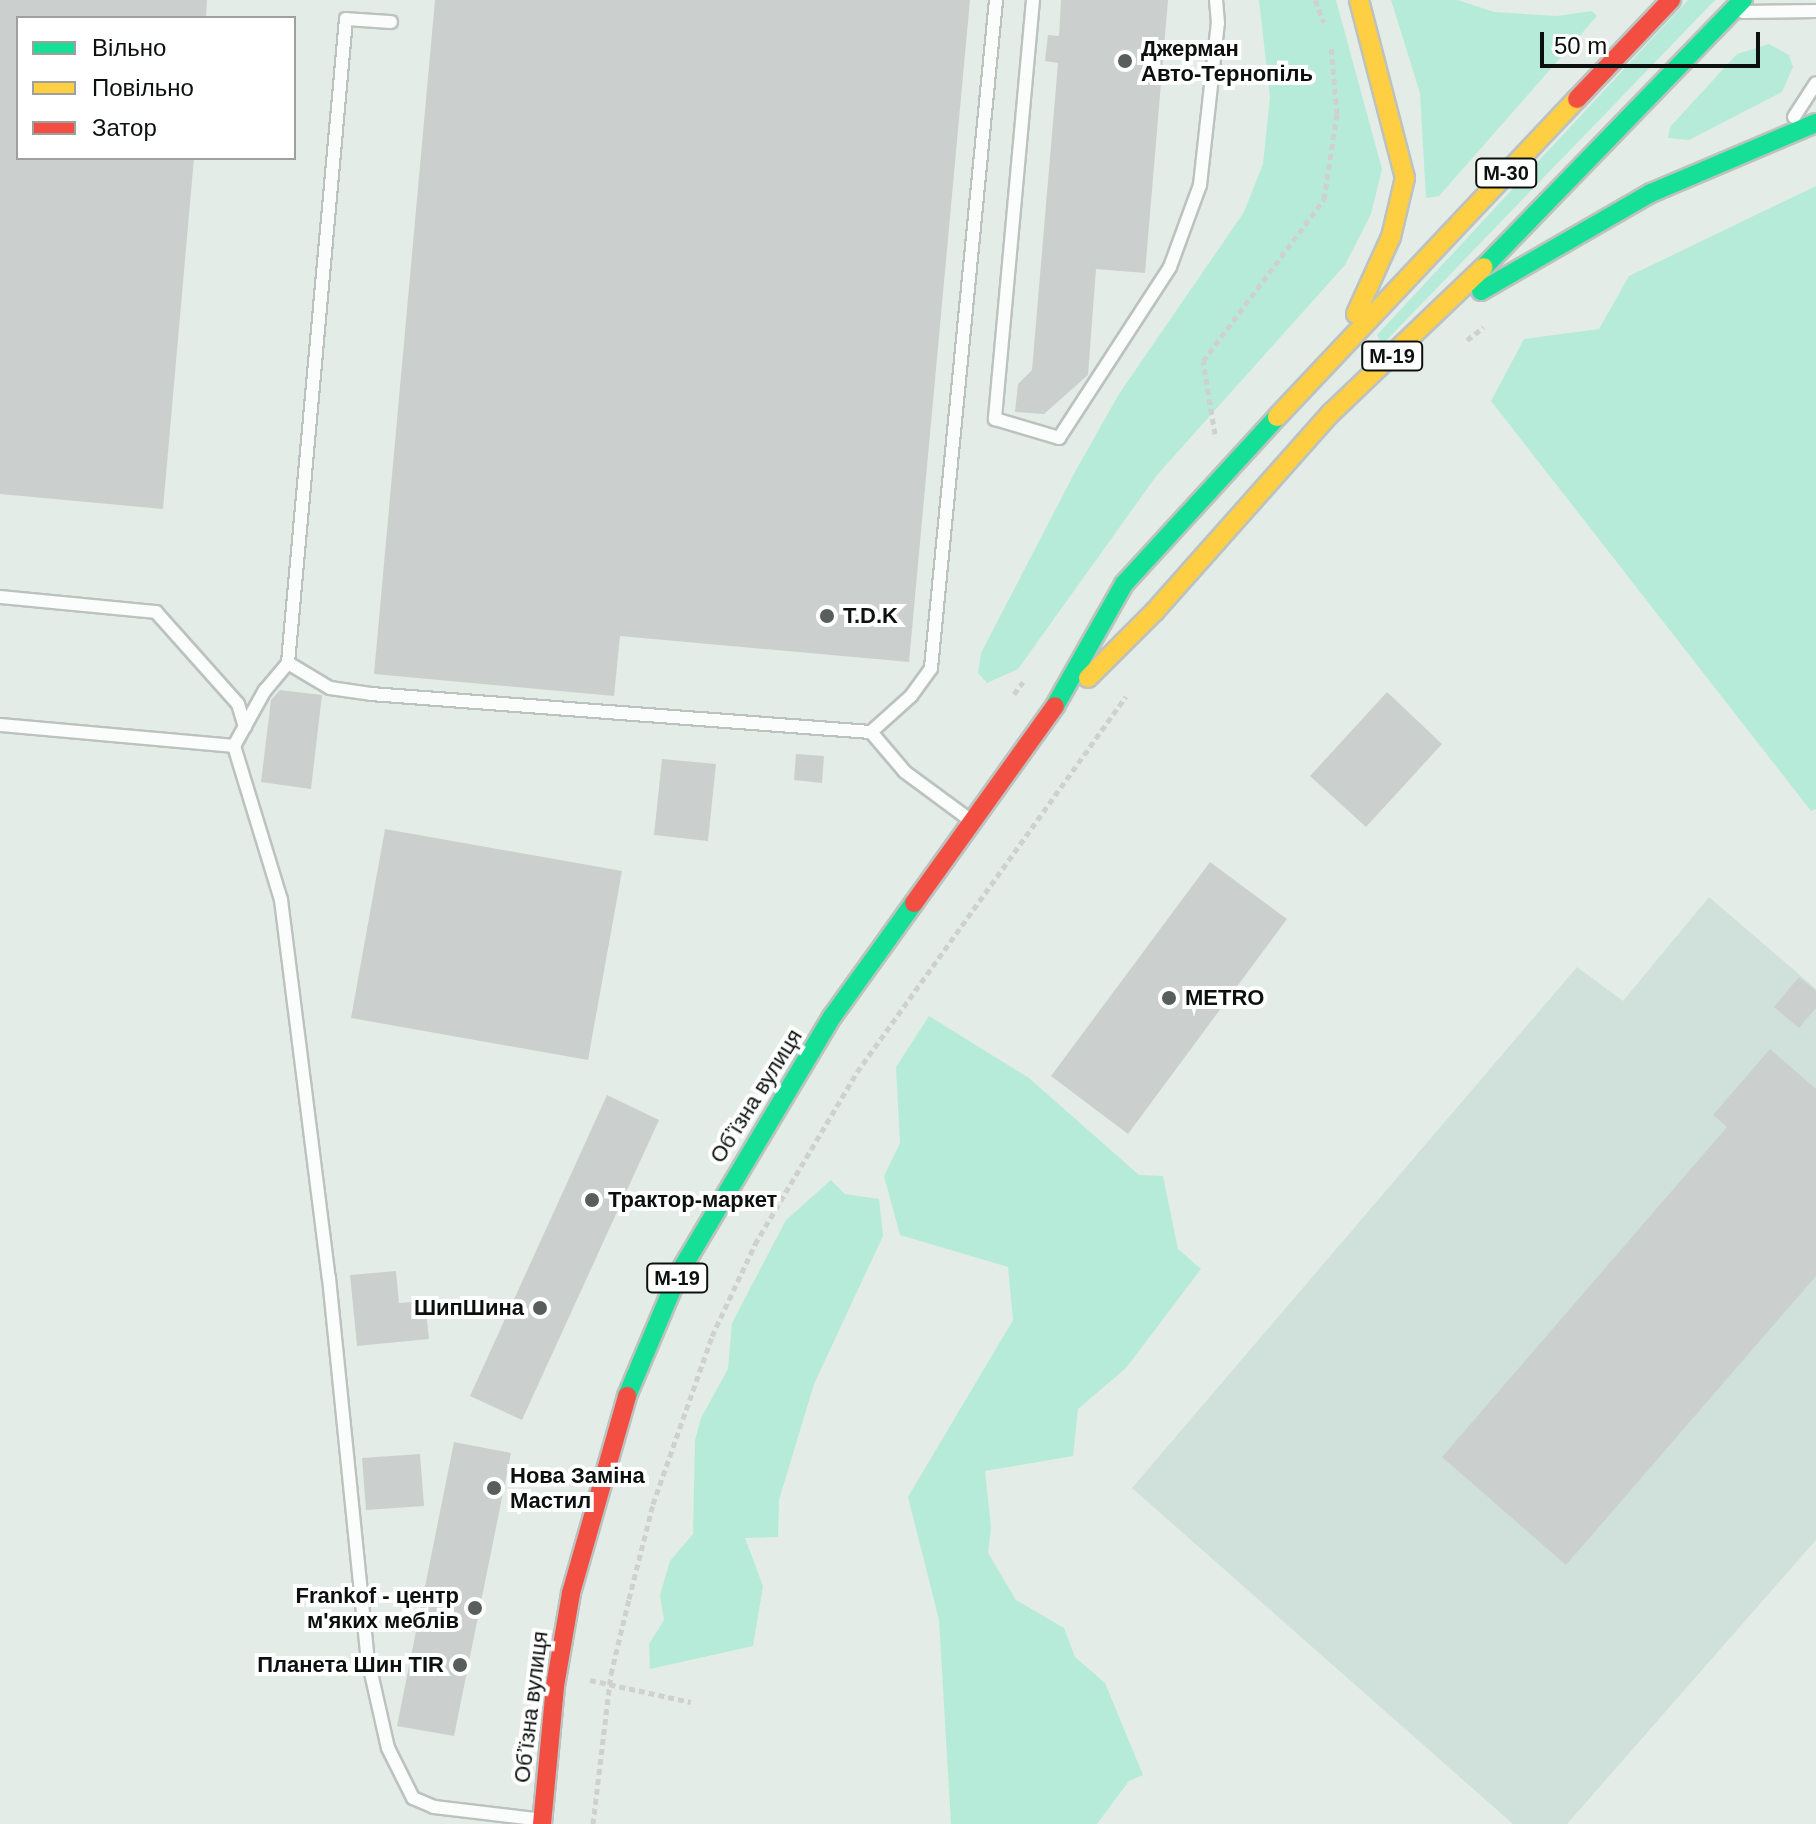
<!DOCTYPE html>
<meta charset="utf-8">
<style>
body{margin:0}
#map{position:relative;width:1816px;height:1824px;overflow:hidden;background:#e4ece8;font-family:Helvetica,sans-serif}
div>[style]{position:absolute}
.built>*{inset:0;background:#d0e0da}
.green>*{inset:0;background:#b6ebda}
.building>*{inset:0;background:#cbd0ce}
.path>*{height:5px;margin-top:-2.5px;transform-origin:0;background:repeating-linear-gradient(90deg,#ced1cf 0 6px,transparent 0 10px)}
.roads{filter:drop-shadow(2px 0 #bcc2bf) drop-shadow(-2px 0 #bcc2bf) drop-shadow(0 2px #bcc2bf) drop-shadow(0 -2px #bcc2bf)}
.lane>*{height:12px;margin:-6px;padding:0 6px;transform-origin:6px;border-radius:6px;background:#fbfcfc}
.fast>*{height:18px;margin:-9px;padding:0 9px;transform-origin:9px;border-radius:9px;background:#16e098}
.slow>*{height:18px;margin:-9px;padding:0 9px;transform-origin:9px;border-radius:9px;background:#ffcf43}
.jam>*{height:18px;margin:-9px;padding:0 9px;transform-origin:9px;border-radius:9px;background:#f24e42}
.dots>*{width:22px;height:22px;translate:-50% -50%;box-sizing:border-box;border:4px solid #fff;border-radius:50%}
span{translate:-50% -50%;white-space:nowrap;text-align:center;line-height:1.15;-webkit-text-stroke:8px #fff;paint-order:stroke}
.shield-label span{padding:2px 6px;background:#fff;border:2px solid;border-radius:6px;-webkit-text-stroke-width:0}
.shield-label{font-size:20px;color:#0c1110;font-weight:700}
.poi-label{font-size:22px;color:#0c1110;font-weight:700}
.left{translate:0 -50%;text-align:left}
.right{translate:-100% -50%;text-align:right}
.street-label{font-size:22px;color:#0c1110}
.legend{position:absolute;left:16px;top:16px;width:280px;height:144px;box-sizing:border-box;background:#fff;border:2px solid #9ea09f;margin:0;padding:10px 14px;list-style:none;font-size:24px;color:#0c1110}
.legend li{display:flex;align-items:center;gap:16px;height:40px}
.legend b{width:40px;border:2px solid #9ea09f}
.scale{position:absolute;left:1540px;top:32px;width:220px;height:36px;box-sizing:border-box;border:4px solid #0c1110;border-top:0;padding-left:10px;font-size:24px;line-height:28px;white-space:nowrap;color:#0c1110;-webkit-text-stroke:6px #fff;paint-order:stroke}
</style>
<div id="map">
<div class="built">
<div style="clip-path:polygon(1709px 897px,1816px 989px,1816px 1540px,1567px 1824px,1513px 1824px,1132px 1488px,1577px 967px,1623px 1001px)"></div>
</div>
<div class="green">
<div style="clip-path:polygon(1259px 0,1336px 0,1382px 169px,1371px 214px,1345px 265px,1157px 475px,1018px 669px,987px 683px,978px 673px,981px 653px,1076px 470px,1119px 394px,1244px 212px,1263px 164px,1270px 97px)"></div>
<div style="clip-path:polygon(1391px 0,1458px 0,1494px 12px,1557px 16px,1592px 11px,1597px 16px,1439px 196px,1426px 198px,1420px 93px)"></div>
<div style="clip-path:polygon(1688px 0,1715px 0,1382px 345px,1377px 335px)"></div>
<div style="clip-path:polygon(1769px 44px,1789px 55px,1793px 67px,1782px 92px,1689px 140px,1668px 138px,1670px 127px,1737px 54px)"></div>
<div style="clip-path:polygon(1816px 186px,1816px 809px,1811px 811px,1491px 401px,1524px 339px,1599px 329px,1629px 276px)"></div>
<div style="clip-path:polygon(929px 1016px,1029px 1078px,1139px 1175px,1163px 1176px,1178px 1249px,1201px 1269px,1126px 1368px,1078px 1409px,1073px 1456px,985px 1471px,991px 1527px,988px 1553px,1016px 1600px,1064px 1628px,1075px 1657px,1105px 1683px,1143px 1775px,1129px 1781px,1097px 1824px,951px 1824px,939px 1620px,908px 1497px,1013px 1320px,1008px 1267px,900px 1235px,884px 1176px,900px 1143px,896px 1067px)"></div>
<div style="clip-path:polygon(831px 1180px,845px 1194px,879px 1199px,883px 1236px,814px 1384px,779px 1500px,778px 1537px,745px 1538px,763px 1586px,753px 1646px,650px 1669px,649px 1644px,664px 1620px,660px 1595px,670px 1561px,693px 1534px,695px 1440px,701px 1418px,728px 1369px,732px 1323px,786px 1220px)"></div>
</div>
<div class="building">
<div style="clip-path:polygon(0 0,207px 0,206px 18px,18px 18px,18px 158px,194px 158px,163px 509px,0 494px)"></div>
<div style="clip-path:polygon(435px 0,970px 0,909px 662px,620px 636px,614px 696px,374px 674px)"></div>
<div style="clip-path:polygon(1061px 0,1168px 0,1145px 273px,1096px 269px,1088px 375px,1044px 414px,1015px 412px,1018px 384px,1032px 370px,1058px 63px,1045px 61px,1048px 35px,1059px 36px)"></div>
<div style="clip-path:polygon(280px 690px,322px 695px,311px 789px,261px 782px,271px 700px)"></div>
<div style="clip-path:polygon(1387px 692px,1442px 744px,1366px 827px,1310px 776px)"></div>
<div style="clip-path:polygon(796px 754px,824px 756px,822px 783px,794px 780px)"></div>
<div style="clip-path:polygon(662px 759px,716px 764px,708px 841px,654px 835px)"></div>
<div style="clip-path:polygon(385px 829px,622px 871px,588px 1060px,351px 1018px)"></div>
<div style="clip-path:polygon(1210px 862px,1287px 919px,1128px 1134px,1051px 1076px)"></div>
<div style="clip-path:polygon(1799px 977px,1816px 991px,1816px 1008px,1799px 1028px,1774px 1007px)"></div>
<div style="clip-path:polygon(1770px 1049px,1816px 1089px,1816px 1276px,1566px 1565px,1442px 1457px,1727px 1127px,1713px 1115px)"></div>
<div style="clip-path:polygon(607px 1095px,659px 1120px,522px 1420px,470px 1396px)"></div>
<div style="clip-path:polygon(396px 1271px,399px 1303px,425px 1301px,429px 1339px,357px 1346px,350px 1275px)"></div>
<div style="clip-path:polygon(454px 1442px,511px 1453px,454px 1736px,397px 1726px)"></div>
<div style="clip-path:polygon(420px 1454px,424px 1506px,366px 1510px,362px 1458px)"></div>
</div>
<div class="path">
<div style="left:1315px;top:0;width:24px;rotate:68deg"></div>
<div style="left:1467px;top:340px;width:21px;rotate:-37deg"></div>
<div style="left:1215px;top:434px;width:74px;rotate:-99.3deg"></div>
<div style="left:1203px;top:361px;width:202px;rotate:-53.2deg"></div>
<div style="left:1324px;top:199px;width:86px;rotate:-81.3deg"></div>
<div style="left:1337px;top:114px;width:67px;rotate:-95.1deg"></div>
<div style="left:1014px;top:694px;width:15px;rotate:-53deg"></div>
<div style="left:590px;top:1680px;width:103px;rotate:12.3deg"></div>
<div style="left:593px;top:1824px;width:151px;rotate:-83.2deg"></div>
<div style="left:611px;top:1674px;width:77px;rotate:-76.5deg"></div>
<div style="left:629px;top:1599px;width:98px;rotate:-75.8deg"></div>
<div style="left:653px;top:1504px;width:178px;rotate:-70.6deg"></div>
<div style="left:712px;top:1336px;width:102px;rotate:-64.9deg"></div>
<div style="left:755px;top:1244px;width:200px;rotate:-59.3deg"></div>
<div style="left:857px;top:1072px;width:462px;rotate:-54.4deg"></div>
</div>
<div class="roads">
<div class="lane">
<div style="left:1033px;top:0;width:421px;rotate:95.2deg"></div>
<div style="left:995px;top:419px;width:67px;rotate:16.5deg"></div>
<div style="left:1059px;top:438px;width:204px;rotate:-57deg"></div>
<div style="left:1170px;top:267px;width:87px;rotate:-69.9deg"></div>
<div style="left:1200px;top:185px;width:163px;rotate:-83.7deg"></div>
<div style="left:1218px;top:23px;width:23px;rotate:-95deg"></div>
<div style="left:1743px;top:12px;width:73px;rotate:-0.8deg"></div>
<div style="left:391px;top:22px;width:45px;rotate:-176.2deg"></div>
<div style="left:346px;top:19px;width:647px;rotate:95.15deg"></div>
<div style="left:288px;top:663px;width:35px;rotate:130deg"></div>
<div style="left:265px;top:690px;width:64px;rotate:119deg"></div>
<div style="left:234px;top:746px;width:161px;rotate:73deg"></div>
<div style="left:281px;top:900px;width:381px;rotate:82.8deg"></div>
<div style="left:329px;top:1278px;width:379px;rotate:84.2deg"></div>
<div style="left:367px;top:1655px;width:95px;rotate:77.3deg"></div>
<div style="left:388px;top:1748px;width:56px;rotate:63.4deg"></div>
<div style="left:413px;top:1798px;width:23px;rotate:23deg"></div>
<div style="left:434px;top:1807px;width:102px;rotate:6.8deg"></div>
<div style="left:1794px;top:117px;width:40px;rotate:-57.1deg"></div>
<div style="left:0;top:597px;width:157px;rotate:5.5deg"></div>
<div style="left:156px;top:612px;width:123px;rotate:48.3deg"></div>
<div style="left:238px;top:704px;width:24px;rotate:73deg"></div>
<div style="left:288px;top:663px;width:49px;rotate:30.8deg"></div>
<div style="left:330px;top:688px;width:41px;rotate:8.3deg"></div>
<div style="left:371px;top:694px;width:501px;rotate:4.35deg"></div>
<div style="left:871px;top:732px;width:52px;rotate:49.6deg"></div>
<div style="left:905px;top:772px;width:76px;rotate:36.4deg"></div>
<div style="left:0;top:725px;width:235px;rotate:5.1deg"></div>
<div style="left:871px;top:732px;width:54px;rotate:-42deg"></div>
<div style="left:911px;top:696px;width:34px;rotate:-54deg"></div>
<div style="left:931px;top:668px;width:671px;rotate:-84.44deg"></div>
</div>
<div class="fast">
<div style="left:1484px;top:267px;width:372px;rotate:-45.9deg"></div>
<div style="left:1481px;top:291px;width:196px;rotate:-30deg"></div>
<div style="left:1651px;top:193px;width:179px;rotate:-23deg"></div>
<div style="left:1055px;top:706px;width:140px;rotate:-60.5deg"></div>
<div style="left:1124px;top:584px;width:226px;rotate:-47.5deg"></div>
<div style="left:627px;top:1396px;width:131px;rotate:-67.1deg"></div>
<div style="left:678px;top:1275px;width:300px;rotate:-59.2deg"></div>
<div style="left:832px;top:1017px;width:140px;rotate:-54.3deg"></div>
</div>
<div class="slow">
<div style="left:1356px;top:314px;width:85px;rotate:-65.6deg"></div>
<div style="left:1391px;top:237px;width:61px;rotate:-76.7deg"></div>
<div style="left:1405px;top:178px;width:184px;rotate:-104.5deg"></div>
<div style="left:1277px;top:417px;width:437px;rotate:-46.7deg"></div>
<div style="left:1088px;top:678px;width:95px;rotate:-45deg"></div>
<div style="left:1155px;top:611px;width:265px;rotate:-48.4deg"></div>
<div style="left:1331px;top:413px;width:211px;rotate:-43.7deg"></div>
</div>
<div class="jam">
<div style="left:1577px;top:99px;width:137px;rotate:-46.5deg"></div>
<div style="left:914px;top:903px;width:242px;rotate:-54.4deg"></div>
<div style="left:542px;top:1824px;width:139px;rotate:-84.6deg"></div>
<div style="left:555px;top:1686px;width:94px;rotate:-80.2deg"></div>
<div style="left:571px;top:1593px;width:205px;rotate:-74.1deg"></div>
</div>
</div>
<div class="dots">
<div style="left:1125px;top:61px;background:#585e5c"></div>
<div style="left:827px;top:616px;background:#585e5c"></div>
<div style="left:1169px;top:998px;background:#585e5c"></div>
<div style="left:592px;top:1200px;background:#585e5c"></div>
<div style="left:540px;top:1308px;background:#585e5c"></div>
<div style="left:494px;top:1488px;background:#585e5c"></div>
<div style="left:475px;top:1608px;background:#585e5c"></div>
<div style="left:460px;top:1665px;background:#585e5c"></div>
</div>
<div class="shield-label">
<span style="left:1506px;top:173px">М-30</span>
<span style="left:1392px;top:356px">М-19</span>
<span style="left:677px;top:1278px">М-19</span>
</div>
<div class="poi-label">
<span class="left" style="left:1141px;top:61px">Джерман<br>Авто-Тернопіль</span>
<span class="left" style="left:843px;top:616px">T.D.K</span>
<span class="left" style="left:1185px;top:998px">METRO</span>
<span class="left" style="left:608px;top:1200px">Трактор-маркет</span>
<span class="right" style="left:524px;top:1308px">ШипШина</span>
<span class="left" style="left:510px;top:1488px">Нова Заміна<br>Мастил</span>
<span class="right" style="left:459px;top:1608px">Frankof - центр<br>м'яких меблів</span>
<span class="right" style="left:444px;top:1665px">Планета Шин TIR</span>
</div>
<div class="street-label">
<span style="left:756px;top:1096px;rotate:-58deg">Обʼїзна вулиця</span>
<span style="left:531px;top:1707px;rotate:-83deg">Обʼїзна вулиця</span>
</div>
<ul class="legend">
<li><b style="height:10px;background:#16e098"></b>Вільно</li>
<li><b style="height:10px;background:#ffcf43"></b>Повільно</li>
<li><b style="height:10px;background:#f24e42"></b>Затор</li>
</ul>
<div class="scale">50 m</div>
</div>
